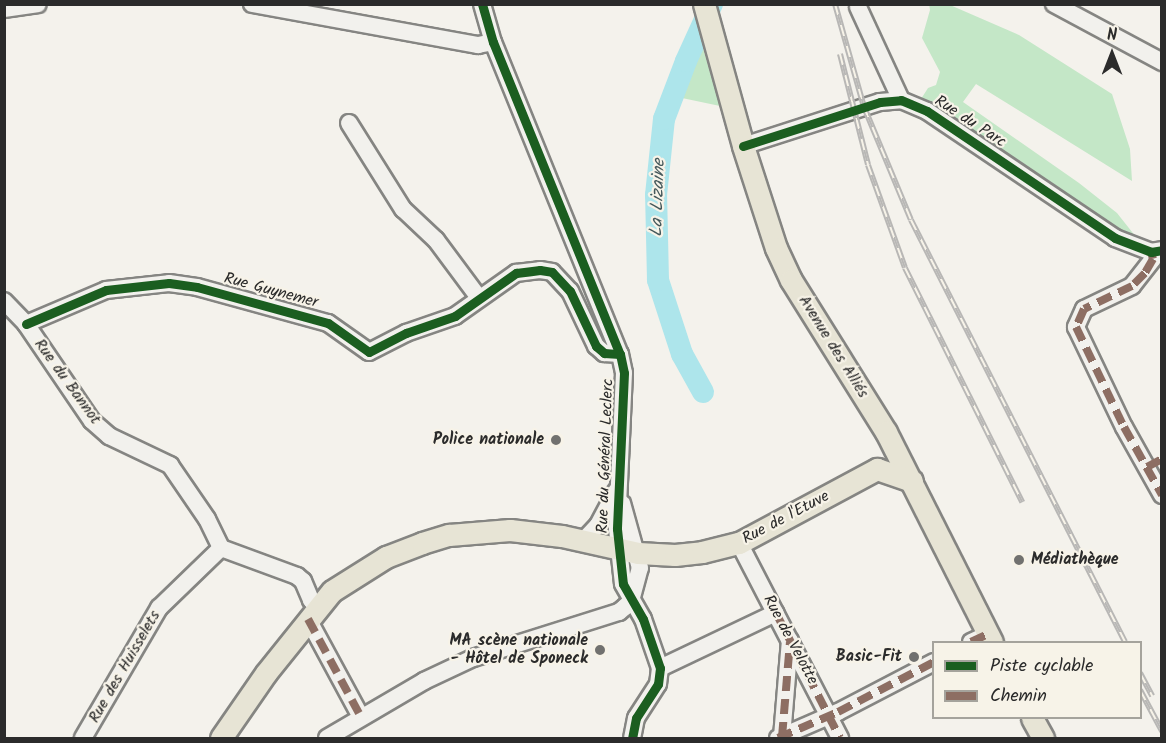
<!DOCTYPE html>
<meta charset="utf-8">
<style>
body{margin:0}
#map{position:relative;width:1166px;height:743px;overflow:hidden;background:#f4f2ec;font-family:Kalam,sans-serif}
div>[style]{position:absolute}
.green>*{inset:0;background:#c4e7c7}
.river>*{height:22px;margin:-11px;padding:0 11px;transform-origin:11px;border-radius:11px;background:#ade5eb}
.roads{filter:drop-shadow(2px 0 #858582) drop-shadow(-2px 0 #858582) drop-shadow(0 2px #858582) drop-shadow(0 -2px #858582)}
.minor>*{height:16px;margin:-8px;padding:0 8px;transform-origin:8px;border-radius:8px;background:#f2f1ed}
.major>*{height:21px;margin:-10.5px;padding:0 10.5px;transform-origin:10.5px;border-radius:10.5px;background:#e7e4d5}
.rail>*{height:6px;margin-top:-3px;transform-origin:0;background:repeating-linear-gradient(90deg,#f7f3e8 0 11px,#b8b7b5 0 22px);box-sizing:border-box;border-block:2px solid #b8b7b5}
.quiet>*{height:8px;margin-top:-4px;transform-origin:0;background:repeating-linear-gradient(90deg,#8d6e63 0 15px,transparent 0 23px)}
.cycleway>*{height:9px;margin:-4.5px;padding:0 4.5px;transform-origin:4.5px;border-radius:4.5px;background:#1b5e20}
.dots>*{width:16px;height:16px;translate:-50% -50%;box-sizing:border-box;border:3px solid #f7f3e8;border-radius:50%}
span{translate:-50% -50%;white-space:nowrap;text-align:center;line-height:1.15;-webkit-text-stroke:4.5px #f7f3e8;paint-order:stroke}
.street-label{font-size:16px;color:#2b2b2b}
.poi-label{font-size:16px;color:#2b2b2b;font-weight:700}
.right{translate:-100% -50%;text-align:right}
.left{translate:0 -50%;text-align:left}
.water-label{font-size:18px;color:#44585b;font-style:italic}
.frame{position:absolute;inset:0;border:6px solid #2b2b2b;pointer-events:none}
.legend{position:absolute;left:932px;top:641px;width:210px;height:78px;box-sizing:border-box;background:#f7f3e8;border:2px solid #a5a39c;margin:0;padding:8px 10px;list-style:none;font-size:18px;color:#2b2b2b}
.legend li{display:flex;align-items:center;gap:12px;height:30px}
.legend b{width:30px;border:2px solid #a5a39c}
.north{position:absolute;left:1082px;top:24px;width:60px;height:60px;-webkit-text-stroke:4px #f7f3e8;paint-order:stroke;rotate:0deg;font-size:16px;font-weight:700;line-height:24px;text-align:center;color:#2b2b2b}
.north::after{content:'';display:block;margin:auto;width:21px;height:27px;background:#2b2b2b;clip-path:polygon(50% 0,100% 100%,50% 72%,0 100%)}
</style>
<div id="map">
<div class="green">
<div style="clip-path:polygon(929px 4px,950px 5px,1019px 35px,1112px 94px,1130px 149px,1132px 181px,976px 84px,963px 102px,1079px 183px,1117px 213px,1136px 237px,1132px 239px,921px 99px,928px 88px,936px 85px,940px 72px,922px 38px,930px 10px)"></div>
<div style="clip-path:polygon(703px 48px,720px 106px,682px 98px,686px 84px)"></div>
</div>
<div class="river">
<div style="left:703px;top:392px;width:43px;rotate:-118.9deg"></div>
<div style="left:682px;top:354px;width:78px;rotate:-108deg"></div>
<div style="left:658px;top:280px;width:85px;rotate:-91.3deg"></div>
<div style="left:656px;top:195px;width:76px;rotate:-84deg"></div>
<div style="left:664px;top:119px;width:62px;rotate:-69.2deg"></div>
<div style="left:686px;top:61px;width:63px;rotate:-65.5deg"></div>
</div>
<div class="roads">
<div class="minor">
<div style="left:252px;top:4px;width:230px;rotate:10.3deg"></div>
<div style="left:478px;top:45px;width:15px;rotate:-11deg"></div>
<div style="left:482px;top:4px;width:40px;rotate:74deg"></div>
<div style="left:493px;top:42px;width:337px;rotate:67.9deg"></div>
<div style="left:620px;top:354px;width:19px;rotate:78deg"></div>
<div style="left:624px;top:373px;width:156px;rotate:92.6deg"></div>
<div style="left:617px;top:529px;width:55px;rotate:83.8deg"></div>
<div style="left:623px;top:584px;width:40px;rotate:60.3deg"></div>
<div style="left:643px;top:619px;width:52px;rotate:70.9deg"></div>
<div style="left:660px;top:668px;width:16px;rotate:97deg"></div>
<div style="left:658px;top:684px;width:40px;rotate:122.9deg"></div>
<div style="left:636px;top:718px;width:20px;rotate:101deg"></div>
<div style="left:1054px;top:4px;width:123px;rotate:28.2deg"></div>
<div style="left:858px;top:7px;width:102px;rotate:65.2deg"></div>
<div style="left:4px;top:9px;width:34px;rotate:-8deg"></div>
<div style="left:349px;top:123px;width:102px;rotate:57.9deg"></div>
<div style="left:403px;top:209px;width:45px;rotate:43.2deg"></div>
<div style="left:436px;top:240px;width:72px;rotate:53.4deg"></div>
<div style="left:743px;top:146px;width:144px;rotate:-17.8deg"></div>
<div style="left:880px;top:102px;width:21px;rotate:-5deg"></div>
<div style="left:901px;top:100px;width:28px;rotate:23deg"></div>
<div style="left:927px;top:111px;width:227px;rotate:34deg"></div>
<div style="left:1115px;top:238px;width:39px;rotate:21deg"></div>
<div style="left:1151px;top:252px;width:11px;rotate:-10deg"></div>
<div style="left:1151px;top:252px;width:7px;rotate:74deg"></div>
<div style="left:1153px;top:259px;width:34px;rotate:128deg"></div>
<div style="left:1132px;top:286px;width:53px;rotate:154.4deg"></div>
<div style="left:1084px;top:309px;width:20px;rotate:114deg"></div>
<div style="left:1076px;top:327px;width:111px;rotate:64.4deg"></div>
<div style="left:1124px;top:427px;width:78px;rotate:60.8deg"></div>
<div style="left:4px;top:301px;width:32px;rotate:46deg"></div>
<div style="left:26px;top:324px;width:117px;rotate:55.8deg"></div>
<div style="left:92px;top:421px;width:23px;rotate:41deg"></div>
<div style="left:109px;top:436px;width:68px;rotate:25.4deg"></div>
<div style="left:170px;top:465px;width:65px;rotate:55.6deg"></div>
<div style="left:207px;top:519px;width:32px;rotate:64deg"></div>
<div style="left:221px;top:548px;width:81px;rotate:20.2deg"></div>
<div style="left:297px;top:576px;width:8px;rotate:40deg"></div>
<div style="left:303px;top:581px;width:21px;rotate:67deg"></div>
<div style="left:311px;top:600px;width:9px;rotate:49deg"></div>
<div style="left:26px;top:324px;width:87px;rotate:-23deg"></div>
<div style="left:106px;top:290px;width:63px;rotate:-6.3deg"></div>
<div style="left:169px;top:283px;width:28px;rotate:8deg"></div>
<div style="left:197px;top:287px;width:136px;rotate:15.4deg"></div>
<div style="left:328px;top:323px;width:50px;rotate:35.3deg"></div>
<div style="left:369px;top:352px;width:42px;rotate:-27.2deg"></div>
<div style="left:406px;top:333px;width:52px;rotate:-19.1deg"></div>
<div style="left:455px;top:316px;width:75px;rotate:-35.2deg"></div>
<div style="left:516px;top:273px;width:24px;rotate:-7deg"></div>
<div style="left:540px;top:270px;width:12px;rotate:9deg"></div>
<div style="left:552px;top:272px;width:26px;rotate:47deg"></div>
<div style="left:570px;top:291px;width:61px;rotate:64.7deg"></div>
<div style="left:596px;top:346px;width:11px;rotate:41deg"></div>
<div style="left:604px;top:353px;width:16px;rotate:4deg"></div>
<div style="left:584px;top:540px;width:21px;rotate:-47deg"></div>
<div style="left:598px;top:525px;width:38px;rotate:-62deg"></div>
<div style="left:739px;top:543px;width:220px;rotate:62.6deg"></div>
<div style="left:308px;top:619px;width:111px;rotate:61.6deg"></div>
<div style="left:971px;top:642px;width:19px;rotate:-25deg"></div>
<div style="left:660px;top:668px;width:128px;rotate:-25.4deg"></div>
<div style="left:782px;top:737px;width:97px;rotate:-85.3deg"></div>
<div style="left:83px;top:738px;width:151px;rotate:-59.7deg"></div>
<div style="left:159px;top:608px;width:86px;rotate:-44.1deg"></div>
<div style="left:327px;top:738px;width:113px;rotate:-30.4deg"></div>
<div style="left:424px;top:681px;width:54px;rotate:-25.1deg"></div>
<div style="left:473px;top:658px;width:153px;rotate:-17.5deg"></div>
<div style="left:619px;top:612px;width:8px;rotate:-40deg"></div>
<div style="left:625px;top:607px;width:8px;rotate:-45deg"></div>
<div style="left:631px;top:601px;width:34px;rotate:-75deg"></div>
<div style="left:640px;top:568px;width:67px;rotate:-105.5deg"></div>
<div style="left:778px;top:738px;width:65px;rotate:-23.4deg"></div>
<div style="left:838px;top:712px;width:108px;rotate:-27.5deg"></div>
</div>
<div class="major">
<div style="left:704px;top:4px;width:147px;rotate:74.6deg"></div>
<div style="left:743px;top:146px;width:107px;rotate:72.1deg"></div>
<div style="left:776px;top:248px;width:35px;rotate:65deg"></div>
<div style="left:791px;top:280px;width:179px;rotate:58deg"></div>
<div style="left:886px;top:432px;width:235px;rotate:63.2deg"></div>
<div style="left:1032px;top:718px;width:23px;rotate:61deg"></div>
<div style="left:221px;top:738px;width:79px;rotate:-55.3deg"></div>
<div style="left:266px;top:673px;width:105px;rotate:-51.2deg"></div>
<div style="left:332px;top:591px;width:64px;rotate:-32.2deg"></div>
<div style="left:386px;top:557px;width:39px;rotate:-21deg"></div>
<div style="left:422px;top:543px;width:28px;rotate:-17deg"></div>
<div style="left:449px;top:535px;width:61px;rotate:-4.7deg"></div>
<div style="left:510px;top:530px;width:52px;rotate:6.6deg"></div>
<div style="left:562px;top:536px;width:78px;rotate:12.6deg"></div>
<div style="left:638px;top:553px;width:37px;rotate:3deg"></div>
<div style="left:675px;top:555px;width:27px;rotate:-6deg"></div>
<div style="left:702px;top:552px;width:38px;rotate:-14deg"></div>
<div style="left:739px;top:543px;width:157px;rotate:-28.2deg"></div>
<div style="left:877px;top:469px;width:37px;rotate:19deg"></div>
</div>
</div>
<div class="rail">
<div style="left:835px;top:4px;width:107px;rotate:74.3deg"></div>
<div style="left:864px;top:107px;width:122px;rotate:67.4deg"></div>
<div style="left:911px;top:220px;width:473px;rotate:63.1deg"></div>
<div style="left:840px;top:54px;width:114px;rotate:75.8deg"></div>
<div style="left:868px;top:165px;width:109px;rotate:70.2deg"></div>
<div style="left:905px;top:268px;width:262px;rotate:63.4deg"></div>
<div style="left:1140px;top:673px;width:26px;rotate:62deg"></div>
<div style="left:1140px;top:690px;width:47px;rotate:61.8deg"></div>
</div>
<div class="quiet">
<div style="left:1147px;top:251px;width:4px;rotate:14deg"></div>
<div style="left:1151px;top:252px;width:7px;rotate:74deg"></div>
<div style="left:1153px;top:259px;width:16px;rotate:120deg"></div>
<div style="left:1145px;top:273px;width:18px;rotate:135deg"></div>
<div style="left:1132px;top:286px;width:53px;rotate:154.4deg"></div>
<div style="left:1084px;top:309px;width:20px;rotate:114deg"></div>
<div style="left:1076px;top:327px;width:111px;rotate:64.4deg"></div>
<div style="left:1124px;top:427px;width:78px;rotate:60.8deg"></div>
<div style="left:1147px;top:467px;width:17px;rotate:-28deg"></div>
<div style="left:776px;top:613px;width:140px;rotate:62.9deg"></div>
<div style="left:308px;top:619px;width:111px;rotate:61.6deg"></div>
<div style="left:971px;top:642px;width:19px;rotate:-25deg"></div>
<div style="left:782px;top:737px;width:95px;rotate:-85.2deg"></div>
<div style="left:778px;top:738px;width:65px;rotate:-23.4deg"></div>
<div style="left:838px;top:712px;width:108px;rotate:-27.5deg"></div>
</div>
<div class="cycleway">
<div style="left:482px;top:4px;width:40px;rotate:74deg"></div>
<div style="left:493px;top:42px;width:337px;rotate:67.9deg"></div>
<div style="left:620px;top:354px;width:19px;rotate:78deg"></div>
<div style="left:624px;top:373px;width:156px;rotate:92.6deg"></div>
<div style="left:617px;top:529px;width:55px;rotate:83.8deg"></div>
<div style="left:623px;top:584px;width:40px;rotate:60.3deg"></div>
<div style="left:643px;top:619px;width:52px;rotate:70.9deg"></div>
<div style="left:660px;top:668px;width:16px;rotate:97deg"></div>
<div style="left:658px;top:684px;width:40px;rotate:122.9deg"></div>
<div style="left:636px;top:718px;width:20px;rotate:101deg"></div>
<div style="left:743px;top:146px;width:144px;rotate:-17.8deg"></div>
<div style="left:880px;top:102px;width:21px;rotate:-5deg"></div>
<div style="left:901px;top:100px;width:28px;rotate:23deg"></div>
<div style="left:927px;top:111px;width:227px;rotate:34deg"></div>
<div style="left:1115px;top:238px;width:39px;rotate:21deg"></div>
<div style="left:1151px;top:252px;width:11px;rotate:-10deg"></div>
<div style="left:26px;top:324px;width:87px;rotate:-23deg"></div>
<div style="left:106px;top:290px;width:63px;rotate:-6.3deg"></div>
<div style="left:169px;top:283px;width:28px;rotate:8deg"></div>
<div style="left:197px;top:287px;width:136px;rotate:15.4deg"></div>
<div style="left:328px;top:323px;width:50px;rotate:35.3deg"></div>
<div style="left:369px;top:352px;width:42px;rotate:-27.2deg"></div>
<div style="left:406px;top:333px;width:52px;rotate:-19.1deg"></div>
<div style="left:455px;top:316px;width:75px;rotate:-35.2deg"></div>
<div style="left:516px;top:273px;width:24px;rotate:-7deg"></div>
<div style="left:540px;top:270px;width:12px;rotate:9deg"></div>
<div style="left:552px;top:272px;width:26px;rotate:47deg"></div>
<div style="left:570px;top:291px;width:61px;rotate:64.7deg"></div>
<div style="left:596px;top:346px;width:11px;rotate:41deg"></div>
<div style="left:604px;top:353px;width:16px;rotate:4deg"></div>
</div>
<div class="dots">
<div style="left:556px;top:440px;background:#71716f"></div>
<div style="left:1019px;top:560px;background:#71716f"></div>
<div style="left:600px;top:650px;background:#71716f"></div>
<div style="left:914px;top:657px;background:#71716f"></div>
</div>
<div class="street-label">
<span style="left:970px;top:122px;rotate:33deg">Rue du Parc</span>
<span style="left:271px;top:291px;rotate:15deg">Rue Guynemer</span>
<span style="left:833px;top:347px;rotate:58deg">Avenue des Alliés</span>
<span style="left:67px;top:382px;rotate:54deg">Rue du Bannot</span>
<span style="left:606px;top:456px;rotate:-88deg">Rue du Général Leclerc</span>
<span style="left:786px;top:518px;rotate:-28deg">Rue de l'Etuve</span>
<span style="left:790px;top:640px;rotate:62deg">Rue de Velotte</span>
<span style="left:125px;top:667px;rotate:-60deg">Rue des Huisselets</span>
</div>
<div class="poi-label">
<span class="right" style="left:544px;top:440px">Police nationale</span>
<span class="left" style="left:1031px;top:560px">Médiathèque</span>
<span class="right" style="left:588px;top:650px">MA scène nationale<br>- Hôtel de Sponeck</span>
<span class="right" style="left:902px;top:657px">Basic-Fit</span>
</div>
<div class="water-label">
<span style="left:659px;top:198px;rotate:-88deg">La Lizaine</span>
</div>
<div class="frame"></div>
<ul class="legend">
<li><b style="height:8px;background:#1b5e20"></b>Piste cyclable</li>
<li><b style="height:8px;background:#8d6e63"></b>Chemin</li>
</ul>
<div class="north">N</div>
</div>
